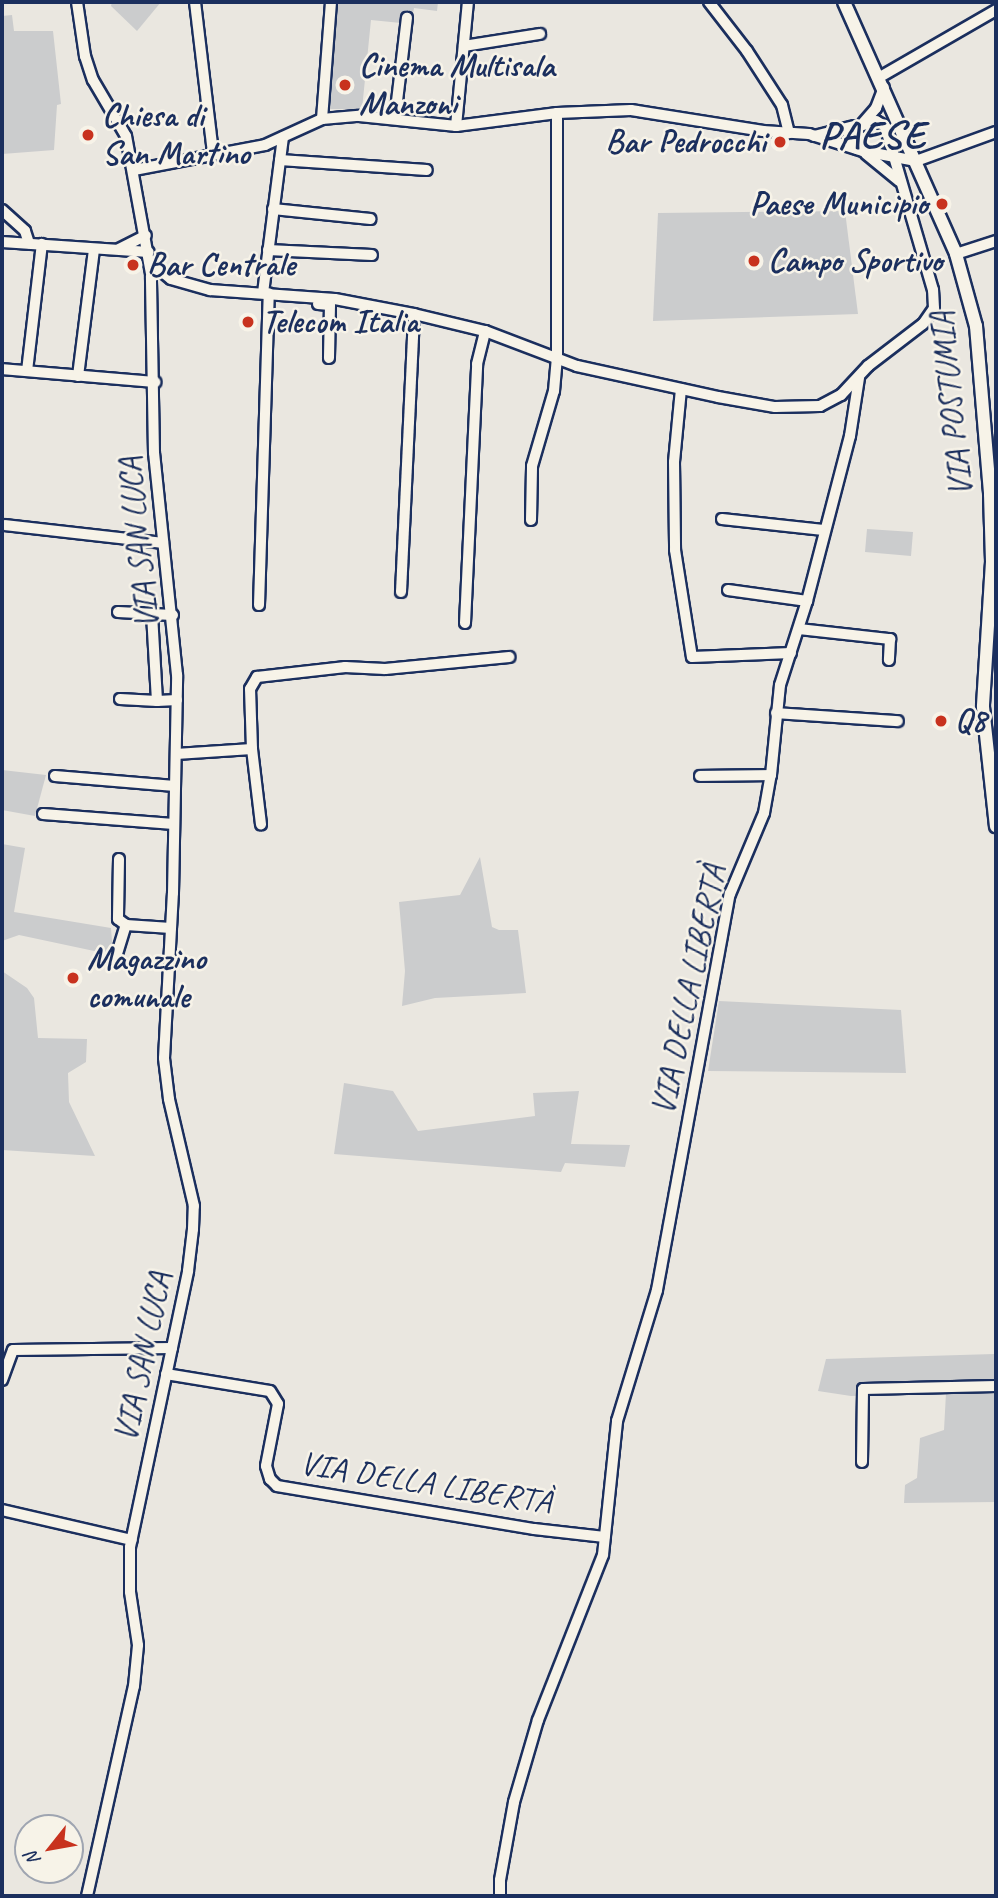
<!DOCTYPE html>
<meta charset="utf-8">
<style>
body{margin:0}
#map{position:relative;width:998px;height:1898px;overflow:hidden;background:#eae7e0;font-family:Caveat,sans-serif}
div>[style]{position:absolute}
.green>*{inset:0;background:#cbcccd}
.roads{filter:drop-shadow(2px 0 #1b2f5e) drop-shadow(-2px 0 #1b2f5e) drop-shadow(0 2px #1b2f5e) drop-shadow(0 -2px #1b2f5e)}
.minor>*{height:10px;margin:-5px;padding:0 5px;transform-origin:5px;border-radius:5px;background:#f7f3e8}
.major>*{height:12px;margin:-6px;padding:0 6px;transform-origin:6px;border-radius:6px;background:#f7f3e8}
.dots>*{width:19px;height:19px;translate:-50% -50%;box-sizing:border-box;border:4px solid #f7f3e8;border-radius:50%}
span{translate:-50% -50%;white-space:nowrap;text-align:center;line-height:1.15;-webkit-text-stroke:5px #f7f3e8;paint-order:stroke}
.poi-label{font-size:33px;color:#1b2f5e;font-weight:700}
.left{translate:0 -50%;text-align:left}
.right{translate:-100% -50%;text-align:right}
.street-label{font-size:33px;color:#1b2f5e}
.district-label{font-size:40px;color:#1b2f5e;font-weight:700;letter-spacing:2px}
.frame{position:absolute;inset:0;border:4px solid #1b2f5e;pointer-events:none}
.north{position:absolute;left:14px;top:1814px;width:70px;height:70px;box-sizing:border-box;background:#f7f3e8;border:2px solid #9fa5b1;border-radius:50%;rotate:239deg;font-size:19px;font-weight:700;line-height:28px;text-align:center;color:#1b2f5e}
.north::after{content:'';display:block;margin:auto;width:24px;height:32px;background:#c8321e;clip-path:polygon(50% 0,100% 100%,50% 72%,0 100%)}
</style>
<div id="map">
<div class="green">
<div style="clip-path:polygon(112px 2px,161px 2px,137px 31px,111px 6px)"></div>
<div style="clip-path:polygon(337px 2px,438px 2px,437px 11px,414px 8px,411px 24px,371px 20px,362px 109px,330px 109px)"></div>
<div style="clip-path:polygon(12px 15px,14px 31px,53px 31px,61px 104px,57px 105px,54px 150px,2px 154px,2px 16px)"></div>
<div style="clip-path:polygon(845px 211px,858px 314px,653px 321px,658px 213px)"></div>
<div style="clip-path:polygon(867px 529px,913px 532px,911px 556px,865px 552px)"></div>
<div style="clip-path:polygon(2px 770px,46px 775px,35px 816px,2px 810px)"></div>
<div style="clip-path:polygon(2px 844px,25px 848px,14px 912px,111px 928px,113px 955px,19px 935px,2px 941px)"></div>
<div style="clip-path:polygon(480px 857px,492px 927px,499px 930px,518px 930px,526px 993px,435px 998px,402px 1006px,405px 971px,399px 902px,460px 895px)"></div>
<div style="clip-path:polygon(2px 971px,27px 988px,34px 998px,38px 1038px,87px 1039px,86px 1062px,68px 1073px,69px 1102px,95px 1156px,2px 1150px)"></div>
<div style="clip-path:polygon(719px 1001px,901px 1010px,906px 1073px,708px 1071px)"></div>
<div style="clip-path:polygon(344px 1083px,393px 1091px,418px 1131px,535px 1116px,533px 1093px,579px 1091px,571px 1144px,630px 1145px,625px 1167px,565px 1163px,561px 1172px,334px 1154px)"></div>
<div style="clip-path:polygon(994px 1354px,996px 1502px,904px 1503px,905px 1485px,917px 1478px,920px 1438px,944px 1430px,946px 1393px,851px 1396px,818px 1391px,826px 1359px)"></div>
</div>
<div class="roads">
<div class="minor">
<div style="left:77px;top:2px;width:55px;rotate:81.6deg"></div>
<div style="left:85px;top:56px;width:25px;rotate:72deg"></div>
<div style="left:93px;top:80px;width:65px;rotate:59.5deg"></div>
<div style="left:126px;top:136px;width:139px;rotate:79.7deg"></div>
<div style="left:195px;top:2px;width:153px;rotate:83.2deg"></div>
<div style="left:709px;top:2px;width:62px;rotate:52.2deg"></div>
<div style="left:747px;top:51px;width:64px;rotate:57.1deg"></div>
<div style="left:782px;top:105px;width:29px;rotate:76deg"></div>
<div style="left:464px;top:46px;width:77px;rotate:-9deg"></div>
<div style="left:880px;top:77px;width:134px;rotate:-30deg"></div>
<div style="left:395px;top:118px;width:101px;rotate:-83.2deg"></div>
<div style="left:322px;top:119px;width:117px;rotate:-85.6deg"></div>
<div style="left:863px;top:123px;width:20px;rotate:-49deg"></div>
<div style="left:876px;top:108px;width:22px;rotate:-69deg"></div>
<div style="left:456px;top:126px;width:125px;rotate:-84.5deg"></div>
<div style="left:814px;top:136px;width:41px;rotate:-14deg"></div>
<div style="left:866px;top:154px;width:43px;rotate:39.3deg"></div>
<div style="left:280px;top:160px;width:147px;rotate:3.9deg"></div>
<div style="left:134px;top:170px;width:133px;rotate:-10.8deg"></div>
<div style="left:265px;top:145px;width:63px;rotate:-24.5deg"></div>
<div style="left:322px;top:119px;width:37px;rotate:-5deg"></div>
<div style="left:359px;top:116px;width:98px;rotate:5.9deg"></div>
<div style="left:456px;top:126px;width:102px;rotate:-7.3deg"></div>
<div style="left:557px;top:113px;width:74px;rotate:-2.3deg"></div>
<div style="left:631px;top:110px;width:134px;rotate:9deg"></div>
<div style="left:763px;top:131px;width:46px;rotate:3.7deg"></div>
<div style="left:809px;top:134px;width:57px;rotate:17.5deg"></div>
<div style="left:863px;top:151px;width:54px;rotate:10.7deg"></div>
<div style="left:916px;top:161px;width:85px;rotate:-19.9deg"></div>
<div style="left:273px;top:209px;width:98px;rotate:5.9deg"></div>
<div style="left:2px;top:210px;width:31px;rotate:42deg"></div>
<div style="left:25px;top:231px;width:13px;rotate:72deg"></div>
<div style="left:2px;top:242px;width:147px;rotate:3.9deg"></div>
<div style="left:119px;top:249px;width:30px;rotate:-27deg"></div>
<div style="left:268px;top:250px;width:104px;rotate:2.8deg"></div>
<div style="left:956px;top:254px;width:42px;rotate:-18deg"></div>
<div style="left:160px;top:270px;width:14px;rotate:39deg"></div>
<div style="left:171px;top:279px;width:41px;rotate:15.8deg"></div>
<div style="left:210px;top:290px;width:125px;rotate:4.1deg"></div>
<div style="left:335px;top:299px;width:80px;rotate:10.8deg"></div>
<div style="left:414px;top:314px;width:73px;rotate:13.5deg"></div>
<div style="left:485px;top:331px;width:98px;rotate:20.8deg"></div>
<div style="left:577px;top:366px;width:144px;rotate:12.4deg"></div>
<div style="left:718px;top:397px;width:58px;rotate:10deg"></div>
<div style="left:775px;top:407px;width:45px;rotate:-1.3deg"></div>
<div style="left:820px;top:406px;width:24px;rotate:-28deg"></div>
<div style="left:841px;top:395px;width:40px;rotate:-47deg"></div>
<div style="left:868px;top:366px;width:69px;rotate:-37.4deg"></div>
<div style="left:923px;top:324px;width:19px;rotate:-55deg"></div>
<div style="left:934px;top:308px;width:18px;rotate:-93deg"></div>
<div style="left:933px;top:290px;width:171px;rotate:-106.3deg"></div>
<div style="left:885px;top:126px;width:10px;rotate:-151deg"></div>
<div style="left:876px;top:121px;width:27px;rotate:163deg"></div>
<div style="left:850px;top:129px;width:11px;rotate:100deg"></div>
<div style="left:848px;top:140px;width:13px;rotate:45deg"></div>
<div style="left:263px;top:293px;width:157px;rotate:-82.7deg"></div>
<div style="left:318px;top:304px;width:12px;rotate:5deg"></div>
<div style="left:330px;top:305px;width:53px;rotate:91.1deg"></div>
<div style="left:2px;top:369px;width:154px;rotate:4.9deg"></div>
<div style="left:27px;top:371px;width:128px;rotate:-83.3deg"></div>
<div style="left:78px;top:376px;width:128px;rotate:-82.8deg"></div>
<div style="left:681px;top:389px;width:73px;rotate:95.5deg"></div>
<div style="left:674px;top:462px;width:88px;rotate:89.3deg"></div>
<div style="left:675px;top:550px;width:108px;rotate:81deg"></div>
<div style="left:692px;top:657px;width:99px;rotate:-2.3deg"></div>
<div style="left:722px;top:519px;width:102px;rotate:6.2deg"></div>
<div style="left:531px;top:520px;width:54px;rotate:-88.9deg"></div>
<div style="left:532px;top:466px;width:78px;rotate:-73.7deg"></div>
<div style="left:554px;top:391px;width:33px;rotate:-85deg"></div>
<div style="left:557px;top:358px;width:245px;rotate:-90deg"></div>
<div style="left:5px;top:525px;width:159px;rotate:6.5deg"></div>
<div style="left:728px;top:590px;width:80px;rotate:7.9deg"></div>
<div style="left:401px;top:592px;width:278px;rotate:-87.3deg"></div>
<div style="left:259px;top:605px;width:312px;rotate:-88.2deg"></div>
<div style="left:118px;top:612px;width:34px;rotate:3deg"></div>
<div style="left:173px;top:615px;width:21px;rotate:-177deg"></div>
<div style="left:152px;top:614px;width:87px;rotate:86.7deg"></div>
<div style="left:157px;top:701px;width:20px;rotate:-3deg"></div>
<div style="left:465px;top:623px;width:259px;rotate:-87.3deg"></div>
<div style="left:477px;top:364px;width:34px;rotate:-76deg"></div>
<div style="left:799px;top:629px;width:92px;rotate:6.3deg"></div>
<div style="left:890px;top:639px;width:21px;rotate:93deg"></div>
<div style="left:120px;top:699px;width:37px;rotate:3deg"></div>
<div style="left:776px;top:713px;width:122px;rotate:3.8deg"></div>
<div style="left:252px;top:749px;width:76px;rotate:83.2deg"></div>
<div style="left:176px;top:754px;width:76px;rotate:-3.8deg"></div>
<div style="left:252px;top:749px;width:60px;rotate:-91.9deg"></div>
<div style="left:250px;top:689px;width:14px;rotate:-60deg"></div>
<div style="left:257px;top:677px;width:89px;rotate:-6.5deg"></div>
<div style="left:345px;top:667px;width:40px;rotate:2.9deg"></div>
<div style="left:385px;top:669px;width:125px;rotate:-5.5deg"></div>
<div style="left:55px;top:776px;width:120px;rotate:4.8deg"></div>
<div style="left:700px;top:776px;width:71px;rotate:-0.8deg"></div>
<div style="left:43px;top:814px;width:131px;rotate:4.4deg"></div>
<div style="left:119px;top:859px;width:60px;rotate:91deg"></div>
<div style="left:118px;top:919px;width:10px;rotate:37deg"></div>
<div style="left:126px;top:925px;width:45px;rotate:3.8deg"></div>
<div style="left:116px;top:957px;width:34px;rotate:-73deg"></div>
<div style="left:166px;top:1374px;width:105px;rotate:9.3deg"></div>
<div style="left:270px;top:1391px;width:15px;rotate:58deg"></div>
<div style="left:278px;top:1404px;width:63px;rotate:101deg"></div>
<div style="left:266px;top:1466px;width:14px;rotate:73deg"></div>
<div style="left:270px;top:1479px;width:10px;rotate:45deg"></div>
<div style="left:277px;top:1486px;width:261px;rotate:9.5deg"></div>
<div style="left:534px;top:1529px;width:71px;rotate:6.4deg"></div>
<div style="left:2px;top:1380px;width:32px;rotate:-70deg"></div>
<div style="left:13px;top:1350px;width:159px;rotate:-0.7deg"></div>
<div style="left:862px;top:1462px;width:73px;rotate:-89.2deg"></div>
<div style="left:863px;top:1389px;width:133px;rotate:-1.3deg"></div>
<div style="left:2px;top:1510px;width:133px;rotate:13deg"></div>
<div style="left:87px;top:1896px;width:215px;rotate:-77.4deg"></div>
<div style="left:134px;top:1686px;width:41px;rotate:-84.4deg"></div>
<div style="left:138px;top:1645px;width:54px;rotate:-98.6deg"></div>
<div style="left:130px;top:1592px;width:45px;rotate:-90deg"></div>
<div style="left:130px;top:1547px;width:282px;rotate:-78.1deg"></div>
<div style="left:188px;top:1271px;width:42px;rotate:-83.2deg"></div>
<div style="left:193px;top:1229px;width:23px;rotate:-88deg"></div>
<div style="left:194px;top:1206px;width:110px;rotate:-103.2deg"></div>
<div style="left:169px;top:1099px;width:41px;rotate:-97deg"></div>
<div style="left:164px;top:1058px;width:165px;rotate:-86.9deg"></div>
<div style="left:173px;top:893px;width:218px;rotate:-88.9deg"></div>
<div style="left:177px;top:675px;width:223px;rotate:-95.9deg"></div>
<div style="left:154px;top:453px;width:177px;rotate:-91deg"></div>
<div style="left:500px;top:1896px;width:16px;rotate:-90deg"></div>
<div style="left:500px;top:1880px;width:79px;rotate:-79.8deg"></div>
<div style="left:514px;top:1802px;width:85px;rotate:-73.7deg"></div>
<div style="left:538px;top:1720px;width:177px;rotate:-68.5deg"></div>
<div style="left:603px;top:1555px;width:135px;rotate:-84deg"></div>
<div style="left:617px;top:1421px;width:137px;rotate:-73deg"></div>
<div style="left:657px;top:1290px;width:403px;rotate:-79.6deg"></div>
<div style="left:730px;top:894px;width:88px;rotate:-67.2deg"></div>
<div style="left:764px;top:813px;width:39px;rotate:-80deg"></div>
<div style="left:771px;top:775px;width:90px;rotate:-84.3deg"></div>
<div style="left:780px;top:685px;width:88px;rotate:-72.2deg"></div>
<div style="left:807px;top:601px;width:171px;rotate:-75.4deg"></div>
<div style="left:850px;top:436px;width:59px;rotate:-81.2deg"></div>
</div>
<div class="major">
<div style="left:844px;top:2px;width:276px;rotate:66deg"></div>
<div style="left:956px;top:254px;width:75px;rotate:74.5deg"></div>
<div style="left:976px;top:326px;width:169px;rotate:85.2deg"></div>
<div style="left:990px;top:494px;width:68px;rotate:88.3deg"></div>
<div style="left:992px;top:562px;width:145px;rotate:93.6deg"></div>
<div style="left:983px;top:707px;width:120px;rotate:83.8deg"></div>
</div>
</div>
<div class="dots">
<div style="left:345px;top:85px;background:#c8321e"></div>
<div style="left:88px;top:135px;background:#c8321e"></div>
<div style="left:780px;top:142px;background:#c8321e"></div>
<div style="left:942px;top:204px;background:#c8321e"></div>
<div style="left:754px;top:261px;background:#c8321e"></div>
<div style="left:133px;top:265px;background:#c8321e"></div>
<div style="left:248px;top:322px;background:#c8321e"></div>
<div style="left:941px;top:721px;background:#c8321e"></div>
<div style="left:73px;top:978px;background:#c8321e"></div>
</div>
<div class="poi-label">
<span class="left" style="left:359px;top:85px">Cinema Multisala<br>Manzoni</span>
<span class="left" style="left:102px;top:135px">Chiesa di<br>San Martino</span>
<span class="right" style="left:766px;top:142px">Bar Pedrocchi</span>
<span class="right" style="left:928px;top:204px">Paese Municipio</span>
<span class="left" style="left:768px;top:261px">Campo Sportivo</span>
<span class="left" style="left:147px;top:265px">Bar Centrale</span>
<span class="left" style="left:262px;top:322px">Telecom Italia</span>
<span class="left" style="left:955px;top:721px">Q8</span>
<span class="left" style="left:87px;top:978px">Magazzino<br>comunale</span>
</div>
<div class="street-label">
<span style="left:952px;top:404px;rotate:-96deg">VIA POSTUMIA</span>
<span style="left:139px;top:543px;rotate:-96deg">VIA SAN LUCA</span>
<span style="left:689px;top:990px;rotate:-78deg">VIA DELLA LIBERTÀ</span>
<span style="left:143px;top:1357px;rotate:-78deg">VIA SAN LUCA</span>
<span style="left:426px;top:1483px;rotate:9deg">VIA DELLA LIBERTÀ</span>
</div>
<div class="district-label">
<span style="left:873px;top:135px">PAESE</span>
</div>
<div class="frame"></div>
<div class="north">N</div>
</div>
